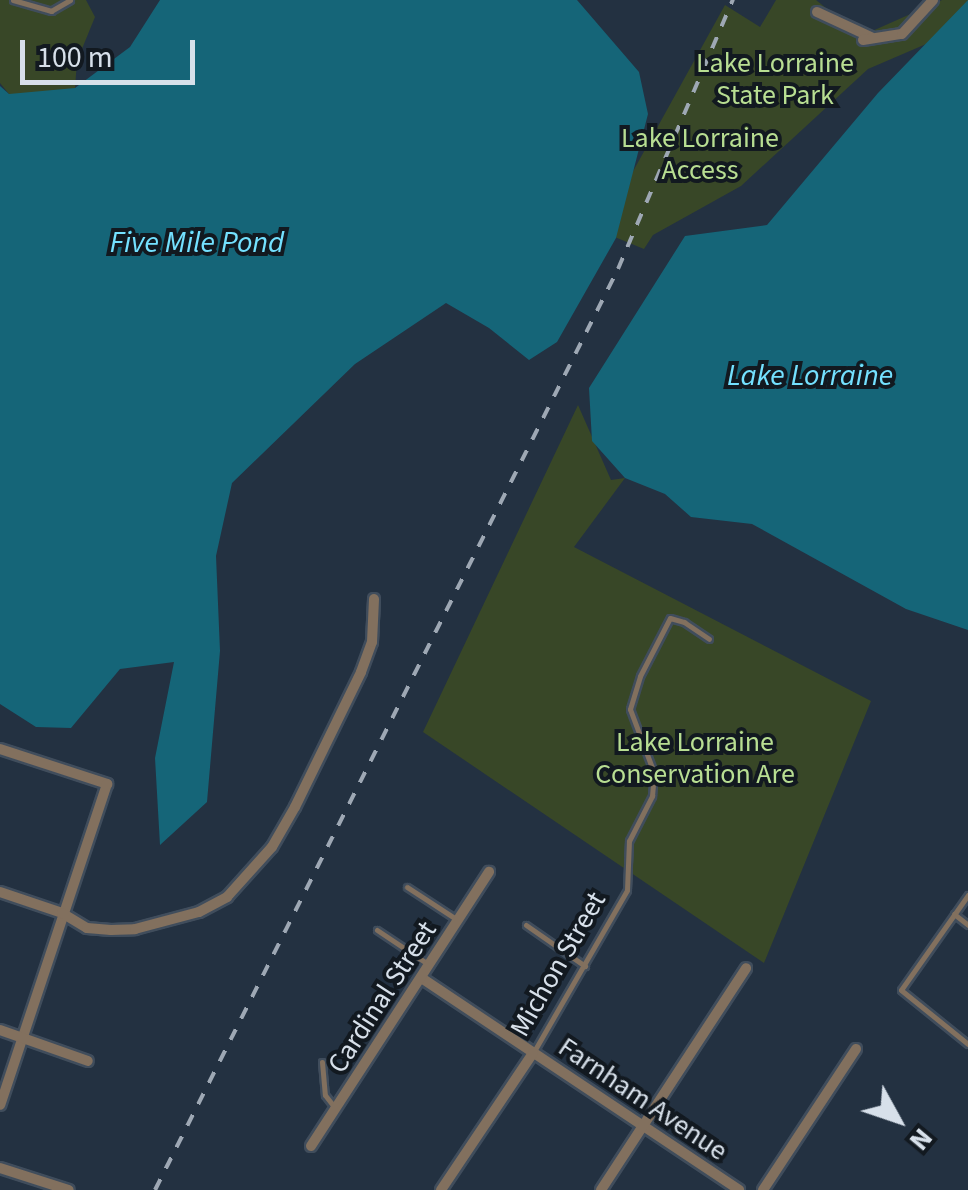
<!DOCTYPE html>
<style>
body{margin:0}
#map{position:relative;width:968px;height:1190px;overflow:hidden;background:#233141;font-family:"Source Sans 3",sans-serif}
div>[style]{position:absolute}
.green>*{inset:0;background:#384727}
.water>*{inset:0;background:#156578}
.roads{filter:drop-shadow(2px 0 #404d5c) drop-shadow(-2px 0 #404d5c) drop-shadow(0 2px #404d5c) drop-shadow(0 -2px #404d5c)}
.lane>*{height:5px;margin:-2.5px;padding:0 2.5px;transform-origin:2.5px;border-radius:2.5px;background:#82705e}
.street>*{height:10px;margin:-5px;padding:0 5px;transform-origin:5px;border-radius:5px;background:#82705e}
.rail>*{height:4px;margin-top:-2px;transform-origin:0;background:repeating-linear-gradient(90deg,#9ea8b4 0 12px,transparent 0 24px)}
span{translate:-50% -50%;white-space:nowrap;text-align:center;line-height:1.15;-webkit-text-stroke:8px #121920;paint-order:stroke}
.park-label{font-size:28px;color:#b8de92}
.street-label{font-size:28px;color:#d7e0ea}
.water-label{font-size:30px;color:#74e1ff;font-style:italic}
.north{position:absolute;left:848px;top:1070px;width:100px;height:100px;-webkit-text-stroke:8px #121920;paint-order:stroke;rotate:130deg;font-size:28px;font-weight:700;line-height:40px;text-align:center;color:#d7e0ea}
.north::after{content:'';display:block;margin:auto;width:35px;height:45px;background:#d7e0ea;clip-path:polygon(50% 0,100% 100%,50% 72%,0 100%)}
.scale{position:absolute;left:20px;top:40px;width:175px;height:45px;box-sizing:border-box;border:5px solid #d7e0ea;border-top:0;padding-left:12px;font-size:30px;line-height:35px;white-space:nowrap;color:#d7e0ea;-webkit-text-stroke:8px #121920;paint-order:stroke}
</style>
<div id="map">
<div class="green">
<div style="clip-path:polygon(0 0,86px 0,95px 17px,77px 61px,75px 88px,48px 95px,9px 94px,0 83px)"></div>
<div style="clip-path:polygon(776px 0,816px 0,861px 36px,942px 0,968px 0,968px 26px,868px 69px,741px 186px,653px 235px,644px 249px,600px 231px,725px 5px,760px 27px)"></div>
<div style="clip-path:polygon(578px 405px,611px 480px,625px 478px,574px 547px,871px 701px,764px 963px,423px 732px)"></div>
</div>
<div class="water">
<div style="clip-path:polygon(160px 0,577px 0,639px 72px,648px 114px,616px 238px,557px 342px,529px 360px,489px 328px,446px 303px,355px 364px,232px 483px,216px 556px,220px 651px,207px 802px,160px 845px,155px 758px,174px 662px,120px 669px,71px 728px,36px 727px,0 704px,0 86px,9px 94px,75px 88px,130px 47px)"></div>
<div style="clip-path:polygon(968px 0,968px 630px,906px 609px,752px 524px,691px 517px,665px 494px,625px 478px,592px 441px,589px 388px,685px 236px,767px 225px,878px 93px)"></div>
</div>
<div class="roads">
<div class="lane">
<div style="left:13px;top:0;width:40px;rotate:16deg"></div>
<div style="left:51px;top:11px;width:22px;rotate:-30deg"></div>
<div style="left:407px;top:887px;width:59px;rotate:33.1deg"></div>
<div style="left:968px;top:895px;width:116px;rotate:125.2deg"></div>
<div style="left:901px;top:990px;width:86px;rotate:38.9deg"></div>
<div style="left:954px;top:914px;width:18px;rotate:38deg"></div>
<div style="left:526px;top:925px;width:72px;rotate:34.8deg"></div>
<div style="left:377px;top:930px;width:61px;rotate:33.7deg"></div>
<div style="left:533px;top:1053px;width:188px;rotate:-60deg"></div>
<div style="left:627px;top:890px;width:49px;rotate:-87.7deg"></div>
<div style="left:629px;top:841px;width:51px;rotate:-62.9deg"></div>
<div style="left:652px;top:796px;width:23px;rotate:-85deg"></div>
<div style="left:654px;top:773px;width:68px;rotate:-110.6deg"></div>
<div style="left:630px;top:709px;width:34px;rotate:-73deg"></div>
<div style="left:640px;top:676px;width:65px;rotate:-62.7deg"></div>
<div style="left:670px;top:618px;width:15px;rotate:16deg"></div>
<div style="left:684px;top:622px;width:30px;rotate:34deg"></div>
<div style="left:322px;top:1062px;width:33px;rotate:85deg"></div>
<div style="left:325px;top:1095px;width:16px;rotate:52deg"></div>
</div>
<div class="street">
<div style="left:817px;top:12px;width:60px;rotate:24.8deg"></div>
<div style="left:863px;top:40px;width:39px;rotate:-9deg"></div>
<div style="left:902px;top:34px;width:46px;rotate:-47.6deg"></div>
<div style="left:0;top:749px;width:113px;rotate:18.1deg"></div>
<div style="left:107px;top:784px;width:338px;rotate:108.4deg"></div>
<div style="left:0;top:892px;width:65px;rotate:18.7deg"></div>
<div style="left:62px;top:913px;width:29px;rotate:31deg"></div>
<div style="left:87px;top:928px;width:24px;rotate:5deg"></div>
<div style="left:111px;top:930px;width:24px;rotate:-2deg"></div>
<div style="left:135px;top:929px;width:66px;rotate:-14.9deg"></div>
<div style="left:199px;top:912px;width:32px;rotate:-28deg"></div>
<div style="left:227px;top:897px;width:67px;rotate:-48deg"></div>
<div style="left:272px;top:847px;width:46px;rotate:-60.1deg"></div>
<div style="left:295px;top:807px;width:150px;rotate:-63.9deg"></div>
<div style="left:361px;top:672px;width:32px;rotate:-70deg"></div>
<div style="left:372px;top:642px;width:43px;rotate:-87.3deg"></div>
<div style="left:423px;top:979px;width:380px;rotate:33.7deg"></div>
<div style="left:0;top:1030px;width:93px;rotate:19.4deg"></div>
<div style="left:311px;top:1146px;width:327px;rotate:-57deg"></div>
<div style="left:0;top:1168px;width:72px;rotate:17.7deg"></div>
<div style="left:441px;top:1190px;width:165px;rotate:-56.1deg"></div>
<div style="left:601px;top:1190px;width:265px;rotate:-56.8deg"></div>
<div style="left:763px;top:1190px;width:169px;rotate:-56.6deg"></div>
</div>
</div>
<div class="rail">
<div style="left:155px;top:1190px;width:1031px;rotate:-63.31deg"></div>
<div style="left:618px;top:269px;width:293px;rotate:-66.9deg"></div>
</div>
<div class="park-label">
<span style="left:775px;top:79px">Lake Lorraine<br>State Park</span>
<span style="left:700px;top:154px">Lake Lorraine<br>Access</span>
<span style="left:695px;top:758px">Lake Lorraine<br>Conservation Are</span>
</div>
<div class="street-label">
<span style="left:558px;top:964px;rotate:-60deg">Michon Street</span>
<span style="left:382px;top:997px;rotate:-57deg">Cardinal Street</span>
<span style="left:643px;top:1099px;rotate:34deg">Farnham Avenue</span>
</div>
<div class="water-label">
<span style="left:197px;top:243px">Five Mile Pond</span>
<span style="left:810px;top:376px">Lake Lorraine</span>
</div>
<div class="north">N</div>
<div class="scale">100 m</div>
</div>
